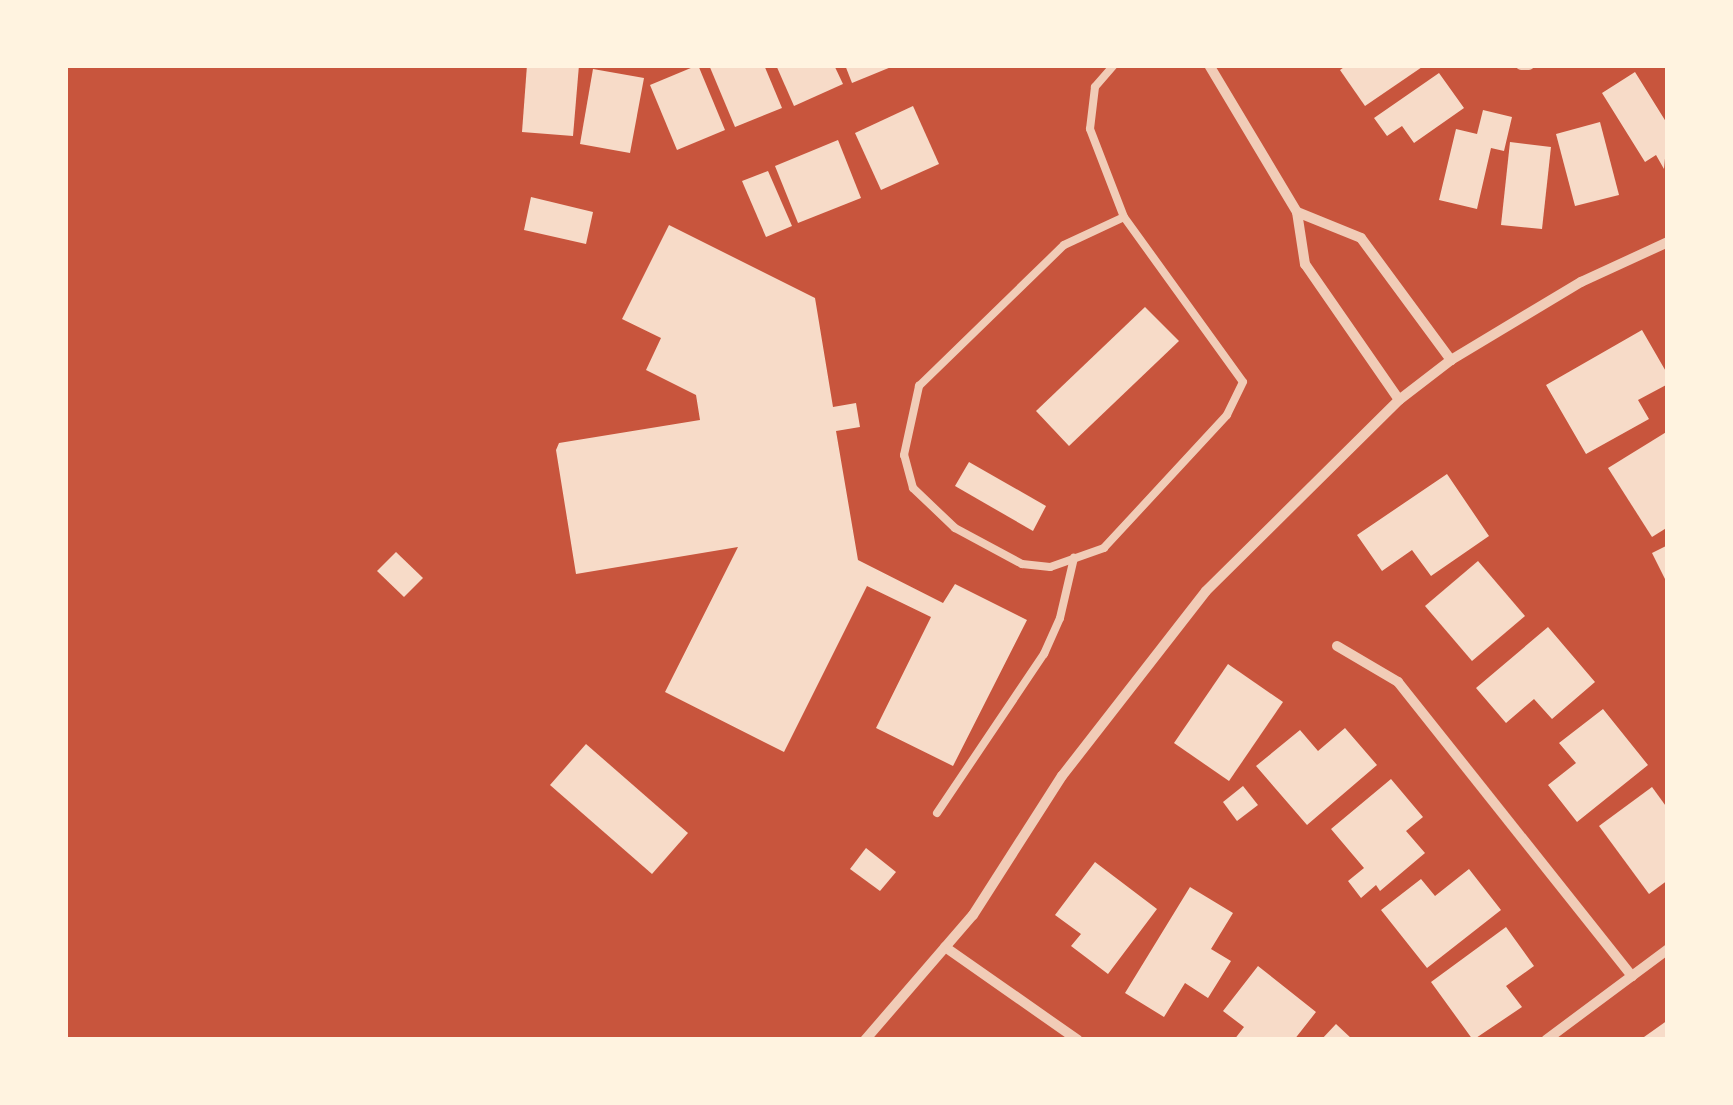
<!DOCTYPE html>
<style>
body{margin:0}
#map{position:relative;width:1733px;height:1105px;overflow:hidden;background:#c8553d;font-family:"DM Sans",sans-serif}
div>[style]{position:absolute}
.building>*{inset:0;background:#f7dbc8}
.service>*{height:8px;margin:-4px;padding:0 4px;transform-origin:4px;border-radius:4px;background:#f1ccb7}
.minor>*{height:10px;margin:-5px;padding:0 5px;transform-origin:5px;border-radius:5px;background:#f1ccb7}
span{translate:-50% -50%;white-space:nowrap;text-align:center;line-height:1.15;-webkit-text-stroke:8px #fff3e0;paint-order:stroke}
.frame{position:absolute;inset:0;border:68px solid #fff3e0;pointer-events:none}
</style>
<div id="map">
<div class="building">
<div style="clip-path:polygon(527px 65px,579px 65px,573px 136px,522px 132px)"></div>
<div style="clip-path:polygon(698px 65px,725px 130px,677px 150px,650px 85px)"></div>
<div style="clip-path:polygon(709px 65px,764px 65px,782px 108px,735px 127px)"></div>
<div style="clip-path:polygon(776px 65px,834px 65px,843px 84px,794px 106px)"></div>
<div style="clip-path:polygon(845px 65px,896px 65px,852px 83px)"></div>
<div style="clip-path:polygon(1347px 65px,1425px 65px,1365px 106px,1340px 70px)"></div>
<div style="clip-path:polygon(593px 69px,644px 78px,630px 153px,580px 144px)"></div>
<div style="clip-path:polygon(1635px 72px,1668px 125px,1664px 169px,1656px 155px,1645px 162px,1602px 93px)"></div>
<div style="clip-path:polygon(1439px 73px,1464px 108px,1414px 143px,1402px 126px,1387px 136px,1374px 118px)"></div>
<div style="clip-path:polygon(913px 106px,939px 164px,881px 190px,855px 133px)"></div>
<div style="clip-path:polygon(1483px 110px,1512px 117px,1504px 151px,1491px 148px,1477px 209px,1439px 200px,1456px 129px,1477px 134px)"></div>
<div style="clip-path:polygon(1600px 122px,1619px 195px,1575px 206px,1556px 134px)"></div>
<div style="clip-path:polygon(838px 140px,861px 198px,798px 223px,775px 166px)"></div>
<div style="clip-path:polygon(1510px 142px,1551px 147px,1542px 229px,1501px 225px)"></div>
<div style="clip-path:polygon(768px 171px,792px 226px,766px 237px,742px 181px)"></div>
<div style="clip-path:polygon(531px 197px,593px 212px,586px 244px,524px 230px)"></div>
<div style="clip-path:polygon(669px 225px,815px 298px,833px 407px,856px 403px,860px 427px,836px 431px,858px 560px,943px 603px,955px 584px,1027px 620px,953px 766px,876px 728px,931px 617px,867px 586px,784px 752px,665px 692px,738px 547px,576px 574px,556px 450px,559px 443px,700px 420px,696px 395px,646px 370px,661px 338px,622px 319px)"></div>
<div style="clip-path:polygon(1145px 307px,1179px 341px,1069px 446px,1036px 411px)"></div>
<div style="clip-path:polygon(1642px 330px,1668px 375px,1668px 384px,1638px 400px,1649px 419px,1586px 454px,1546px 385px)"></div>
<div style="clip-path:polygon(1668px 431px,1668px 527px,1652px 537px,1608px 468px)"></div>
<div style="clip-path:polygon(969px 462px,1046px 506px,1033px 531px,955px 486px)"></div>
<div style="clip-path:polygon(1447px 474px,1489px 536px,1431px 576px,1412px 550px,1382px 571px,1357px 535px)"></div>
<div style="clip-path:polygon(1668px 545px,1668px 585px,1652px 553px)"></div>
<div style="clip-path:polygon(396px 552px,423px 578px,404px 597px,377px 571px)"></div>
<div style="clip-path:polygon(1478px 561px,1525px 616px,1472px 661px,1425px 606px)"></div>
<div style="clip-path:polygon(1548px 627px,1595px 682px,1552px 719px,1534px 699px,1506px 723px,1476px 688px)"></div>
<div style="clip-path:polygon(1228px 664px,1283px 702px,1229px 781px,1174px 743px)"></div>
<div style="clip-path:polygon(1603px 709px,1648px 765px,1577px 822px,1548px 785px,1576px 763px,1559px 743px)"></div>
<div style="clip-path:polygon(1345px 728px,1377px 765px,1307px 825px,1256px 766px,1300px 730px,1318px 751px)"></div>
<div style="clip-path:polygon(586px 744px,688px 833px,652px 874px,550px 785px)"></div>
<div style="clip-path:polygon(1391px 779px,1423px 817px,1406px 831px,1425px 853px,1380px 891px,1376px 885px,1361px 898px,1348px 881px,1364px 868px,1331px 829px)"></div>
<div style="clip-path:polygon(1243px 786px,1258px 805px,1237px 821px,1223px 802px)"></div>
<div style="clip-path:polygon(1652px 787px,1668px 809px,1668px 880px,1649px 894px,1599px 826px)"></div>
<div style="clip-path:polygon(866px 848px,896px 872px,880px 891px,850px 869px)"></div>
<div style="clip-path:polygon(1095px 862px,1157px 909px,1108px 974px,1071px 946px,1081px 934px,1055px 915px)"></div>
<div style="clip-path:polygon(1469px 869px,1501px 910px,1427px 968px,1381px 910px,1421px 879px,1435px 896px)"></div>
<div style="clip-path:polygon(1190px 887px,1233px 913px,1211px 949px,1231px 961px,1208px 998px,1185px 983px,1164px 1017px,1125px 993px)"></div>
<div style="clip-path:polygon(1506px 927px,1534px 966px,1506px 986px,1522px 1007px,1473px 1040px,1431px 982px)"></div>
<div style="clip-path:polygon(1258px 966px,1316px 1012px,1294px 1040px,1234px 1040px,1244px 1027px,1223px 1011px)"></div>
<div style="clip-path:polygon(1668px 1020px,1668px 1040px,1646px 1040px,1644px 1037px)"></div>
<div style="clip-path:polygon(1336px 1024px,1353px 1040px,1321px 1040px)"></div>
</div>
<div class="service">
<div style="left:1114px;top:65px;width:29px;rotate:131deg"></div>
<div style="left:1095px;top:87px;width:42px;rotate:96.8deg"></div>
<div style="left:1090px;top:129px;width:94px;rotate:68.9deg"></div>
<div style="left:1124px;top:217px;width:203px;rotate:54.2deg"></div>
<div style="left:1243px;top:382px;width:37px;rotate:116deg"></div>
<div style="left:1227px;top:415px;width:181px;rotate:132.8deg"></div>
<div style="left:1104px;top:548px;width:57px;rotate:160.6deg"></div>
<div style="left:1050px;top:567px;width:28px;rotate:-174deg"></div>
<div style="left:1022px;top:564px;width:76px;rotate:-151.8deg"></div>
<div style="left:955px;top:528px;width:58px;rotate:-136.4deg"></div>
<div style="left:913px;top:488px;width:34px;rotate:-105deg"></div>
<div style="left:904px;top:455px;width:71px;rotate:-77.7deg"></div>
<div style="left:919px;top:386px;width:202px;rotate:-44.2deg"></div>
<div style="left:1064px;top:245px;width:66px;rotate:-25deg"></div>
<div style="left:937px;top:813px;width:192px;rotate:-56.1deg"></div>
<div style="left:1044px;top:654px;width:39px;rotate:-66deg"></div>
<div style="left:1060px;top:618px;width:62px;rotate:-76.9deg"></div>
</div>
<div class="minor">
<div style="left:1209px;top:65px;width:171px;rotate:59.1deg"></div>
<div style="left:1297px;top:212px;width:53px;rotate:81.3deg"></div>
<div style="left:1305px;top:264px;width:165px;rotate:55.3deg"></div>
<div style="left:1521px;top:65px;width:8px"></div>
<div style="left:1297px;top:212px;width:69px;rotate:22.1deg"></div>
<div style="left:1361px;top:238px;width:152px;rotate:53.6deg"></div>
<div style="left:1337px;top:646px;width:71px;rotate:30.5deg"></div>
<div style="left:1398px;top:682px;width:376px;rotate:51.5deg"></div>
<div style="left:945px;top:947px;width:162px;rotate:35deg"></div>
<div style="left:865px;top:1040px;width:165px;rotate:-49.2deg"></div>
<div style="left:973px;top:915px;width:165px;rotate:-57.4deg"></div>
<div style="left:1062px;top:776px;width:234px;rotate:-52.1deg"></div>
<div style="left:1206px;top:591px;width:272px;rotate:-44.7deg"></div>
<div style="left:1399px;top:400px;width:66px;rotate:-37.6deg"></div>
<div style="left:1451px;top:360px;width:152px;rotate:-31deg"></div>
<div style="left:1581px;top:282px;width:96px;rotate:-24.7deg"></div>
<div style="left:1546px;top:1040px;width:152px;rotate:-36.7deg"></div>
</div>
<div class="frame"></div>
</div>
